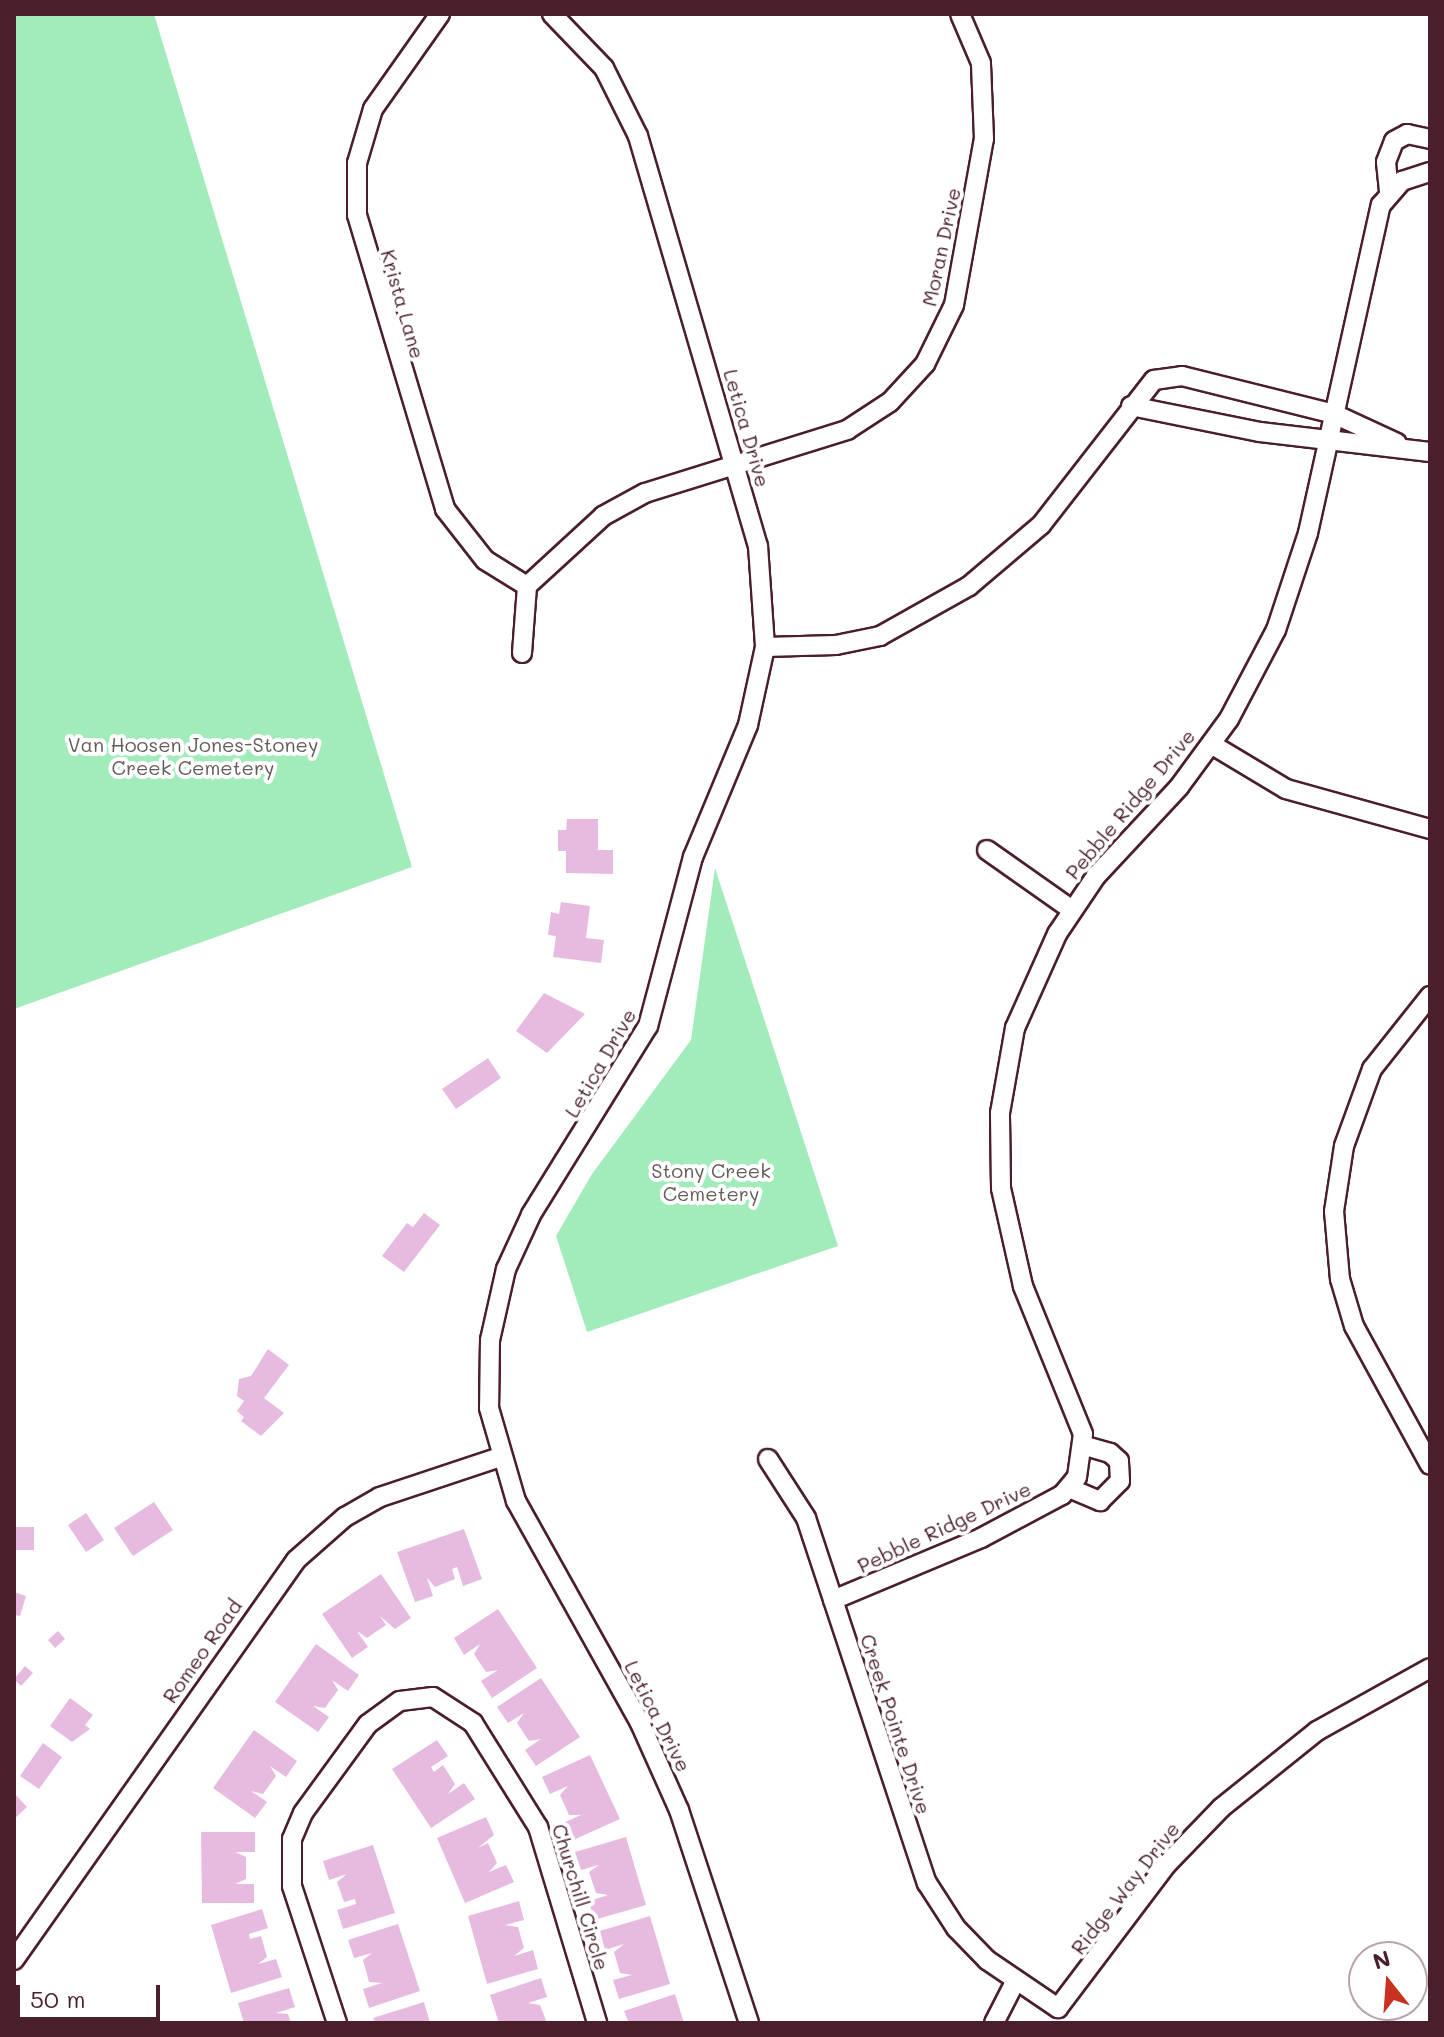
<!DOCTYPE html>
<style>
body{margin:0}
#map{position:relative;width:1444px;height:2037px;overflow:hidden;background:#fff;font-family:Mali,sans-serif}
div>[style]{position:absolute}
.green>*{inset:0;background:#a2ecbb}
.building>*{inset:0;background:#e7bbe0}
.roads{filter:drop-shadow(2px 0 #4a1f2b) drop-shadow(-2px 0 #4a1f2b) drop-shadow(0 2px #4a1f2b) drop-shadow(0 -2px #4a1f2b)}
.minor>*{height:18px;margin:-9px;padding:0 9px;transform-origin:9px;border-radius:9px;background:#fff}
span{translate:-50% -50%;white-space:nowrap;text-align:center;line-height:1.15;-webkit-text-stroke:8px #fff;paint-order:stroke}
.street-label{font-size:20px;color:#4a1f2b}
.park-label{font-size:20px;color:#645c56}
.frame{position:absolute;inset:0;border:16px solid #4a1f2b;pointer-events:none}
.north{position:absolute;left:1348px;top:1941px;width:80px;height:80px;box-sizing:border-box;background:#fff;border:2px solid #b7a5aa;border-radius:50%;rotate:343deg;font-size:22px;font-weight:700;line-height:32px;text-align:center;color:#4a1f2b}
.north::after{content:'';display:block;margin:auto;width:28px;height:36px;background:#c8321e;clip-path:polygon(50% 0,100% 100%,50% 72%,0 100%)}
.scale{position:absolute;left:16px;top:1985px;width:144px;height:36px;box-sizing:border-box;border:4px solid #4a1f2b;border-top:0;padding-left:10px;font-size:24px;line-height:28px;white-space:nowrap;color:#4a1f2b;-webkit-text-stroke:6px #fff;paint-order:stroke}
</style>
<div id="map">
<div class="green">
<div style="clip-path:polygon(14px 14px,154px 14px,412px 867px,14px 1009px)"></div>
<div style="clip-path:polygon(715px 868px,838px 1246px,587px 1332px,556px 1236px,592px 1174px,691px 1040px)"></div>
</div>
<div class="building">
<div style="clip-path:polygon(567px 819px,598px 819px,598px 850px,613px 850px,613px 874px,566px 873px,566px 851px,558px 851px,558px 830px,566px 830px)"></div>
<div style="clip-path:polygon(561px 902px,590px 906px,586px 938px,604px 940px,601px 963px,553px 957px,556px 936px,548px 935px,551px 912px,559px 914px)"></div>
<div style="clip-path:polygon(544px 993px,585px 1014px,547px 1053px,516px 1031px)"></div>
<div style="clip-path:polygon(488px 1058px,501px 1078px,456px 1109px,442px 1089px)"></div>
<div style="clip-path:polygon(424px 1213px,440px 1225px,404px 1272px,382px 1256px,407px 1223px,413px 1227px)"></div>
<div style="clip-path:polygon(268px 1349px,289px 1365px,264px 1398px,284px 1413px,261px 1436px,241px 1421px,244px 1417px,237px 1411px,244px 1401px,237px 1396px,239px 1379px,251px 1376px)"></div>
<div style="clip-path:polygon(154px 1502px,173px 1530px,133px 1556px,114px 1528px)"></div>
<div style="clip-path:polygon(86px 1513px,104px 1540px,86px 1552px,68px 1525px)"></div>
<div style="clip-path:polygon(14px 1527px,34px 1527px,34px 1550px,14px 1550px)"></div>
<div style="clip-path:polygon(464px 1529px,482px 1579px,463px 1586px,457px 1567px,452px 1569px,455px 1579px,435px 1587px,427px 1578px,433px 1596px,415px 1602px,397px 1552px)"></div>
<div style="clip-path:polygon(381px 1574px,411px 1618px,395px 1629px,380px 1616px,386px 1625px,367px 1638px,357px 1631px,368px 1647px,352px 1658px,322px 1614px)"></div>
<div style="clip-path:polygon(14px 1592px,26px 1596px,20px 1616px,14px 1615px)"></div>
<div style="clip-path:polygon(498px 1609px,537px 1668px,492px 1698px,481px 1681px,498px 1670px,486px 1672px,474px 1654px,480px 1644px,464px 1655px,454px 1638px)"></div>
<div style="clip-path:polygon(58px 1631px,65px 1639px,55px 1648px,48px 1640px)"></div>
<div style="clip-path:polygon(316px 1644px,359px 1675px,348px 1691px,332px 1680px,338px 1690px,325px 1708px,313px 1706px,329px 1717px,318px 1732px,275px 1702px)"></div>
<div style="clip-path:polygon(25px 1666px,33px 1673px,21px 1686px,14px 1679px)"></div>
<div style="clip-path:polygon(541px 1678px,580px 1737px,536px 1766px,525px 1750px,541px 1739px,529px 1741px,517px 1723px,524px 1713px,508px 1723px,497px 1707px)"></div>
<div style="clip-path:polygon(70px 1698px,93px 1715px,85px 1725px,90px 1729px,72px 1742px,50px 1726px)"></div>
<div style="clip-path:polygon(254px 1730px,297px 1761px,286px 1777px,270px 1766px,276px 1776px,263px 1794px,251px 1791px,267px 1802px,255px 1818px,213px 1788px)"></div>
<div style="clip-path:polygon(437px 1740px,448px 1756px,431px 1767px,434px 1772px,443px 1765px,455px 1784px,448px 1794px,464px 1783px,475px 1799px,431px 1828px,392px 1769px)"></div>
<div style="clip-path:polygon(43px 1743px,62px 1757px,39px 1789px,20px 1776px)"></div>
<div style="clip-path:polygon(590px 1755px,620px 1819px,571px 1841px,563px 1823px,581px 1815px,569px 1815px,560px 1795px,568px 1786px,550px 1794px,542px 1777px)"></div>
<div style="clip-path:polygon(14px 1793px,27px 1807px,14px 1819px)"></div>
<div style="clip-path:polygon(486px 1817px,494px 1835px,478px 1848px,488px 1843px,497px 1863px,489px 1872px,506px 1865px,514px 1882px,465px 1903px,437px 1838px)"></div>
<div style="clip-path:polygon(201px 1832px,255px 1832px,255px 1852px,235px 1852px,246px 1857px,246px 1879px,235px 1884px,254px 1884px,254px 1903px,202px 1903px)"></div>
<div style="clip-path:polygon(626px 1837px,646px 1905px,594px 1920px,589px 1901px,608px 1895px,596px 1893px,589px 1872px,599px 1865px,581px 1870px,575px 1852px)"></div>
<div style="clip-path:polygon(373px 1845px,395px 1913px,343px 1929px,337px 1910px,356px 1904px,355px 1899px,344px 1902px,337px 1882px,347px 1874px,329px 1880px,323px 1861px)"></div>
<div style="clip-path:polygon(519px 1901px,524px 1920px,505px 1925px,518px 1927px,524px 1948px,514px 1956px,533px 1950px,538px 1969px,487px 1984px,468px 1916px)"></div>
<div style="clip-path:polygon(262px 1909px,268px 1928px,249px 1934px,250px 1939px,261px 1936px,267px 1957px,258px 1964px,276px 1959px,282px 1977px,231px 1993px,211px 1925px)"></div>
<div style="clip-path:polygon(650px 1916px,670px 1984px,619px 1999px,613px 1980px,632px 1975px,620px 1973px,614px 1952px,624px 1944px,605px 1950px,600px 1931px)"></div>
<div style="clip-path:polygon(398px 1924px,420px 1991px,369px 2008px,363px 1989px,382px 1983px,369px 1982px,363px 1960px,372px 1953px,354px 1958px,348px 1940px)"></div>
<div style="clip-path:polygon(541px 1978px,547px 1997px,528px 2003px,540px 2005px,547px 2023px,499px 2023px,490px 1995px)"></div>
<div style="clip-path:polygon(289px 1988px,295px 2007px,276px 2013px,288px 2014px,291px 2023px,244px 2023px,238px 2003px)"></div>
<div style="clip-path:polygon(675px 1994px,684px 2023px,629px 2023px,624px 2011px)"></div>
<div style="clip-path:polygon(424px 2002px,430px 2023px,375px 2023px,373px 2018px)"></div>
</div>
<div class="roads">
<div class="minor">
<div style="left:440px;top:14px;width:116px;rotate:125.2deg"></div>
<div style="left:373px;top:109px;width:56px;rotate:106.5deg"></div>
<div style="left:357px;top:163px;width:52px;rotate:90deg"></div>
<div style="left:357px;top:215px;width:307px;rotate:73.3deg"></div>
<div style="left:445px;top:509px;width:65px;rotate:51.9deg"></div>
<div style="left:485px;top:560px;width:49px;rotate:31.8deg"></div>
<div style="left:552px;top:14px;width:75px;rotate:46.1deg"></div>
<div style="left:604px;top:68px;width:76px;rotate:63.4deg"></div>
<div style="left:638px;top:136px;width:427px;rotate:73.7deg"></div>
<div style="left:758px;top:546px;width:101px;rotate:86deg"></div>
<div style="left:765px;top:647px;width:80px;rotate:102.3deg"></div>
<div style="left:748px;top:725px;width:143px;rotate:112.6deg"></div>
<div style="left:693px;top:857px;width:175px;rotate:104.9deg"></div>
<div style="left:648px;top:1026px;width:222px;rotate:121.8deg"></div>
<div style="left:531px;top:1215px;width:60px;rotate:114.8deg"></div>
<div style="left:506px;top:1269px;width:73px;rotate:102.7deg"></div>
<div style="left:490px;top:1340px;width:68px;rotate:90.8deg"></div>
<div style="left:489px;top:1408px;width:97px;rotate:73.8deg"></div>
<div style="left:516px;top:1501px;width:254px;rotate:60.8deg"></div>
<div style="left:640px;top:1723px;width:95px;rotate:65.9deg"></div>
<div style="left:679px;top:1810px;width:224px;rotate:71.8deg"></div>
<div style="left:1389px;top:191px;width:29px;rotate:-96deg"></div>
<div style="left:1386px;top:162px;width:22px;rotate:-69deg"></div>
<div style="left:1394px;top:141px;width:15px;rotate:-28deg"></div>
<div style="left:1407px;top:134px;width:24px;rotate:12deg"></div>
<div style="left:1131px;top:406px;width:132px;rotate:11.4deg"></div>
<div style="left:1260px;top:432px;width:171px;rotate:6.7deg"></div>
<div style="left:765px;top:647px;width:71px;rotate:-1.6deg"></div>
<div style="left:836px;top:645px;width:45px;rotate:-11.6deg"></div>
<div style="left:880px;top:636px;width:102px;rotate:-29.3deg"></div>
<div style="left:969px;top:586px;width:94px;rotate:-40.3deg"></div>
<div style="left:1041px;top:525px;width:184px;rotate:-52.1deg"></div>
<div style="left:1154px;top:380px;width:28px;rotate:-8deg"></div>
<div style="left:1182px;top:376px;width:157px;rotate:14deg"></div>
<div style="left:1334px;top:414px;width:69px;rotate:24.7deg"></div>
<div style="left:522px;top:653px;width:67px;rotate:-85.7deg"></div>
<div style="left:527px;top:586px;width:103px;rotate:-42.6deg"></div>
<div style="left:603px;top:516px;width:48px;rotate:-28.7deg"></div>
<div style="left:645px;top:493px;width:212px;rotate:-17.3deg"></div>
<div style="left:847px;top:430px;width:51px;rotate:-33.1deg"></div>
<div style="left:890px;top:402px;width:52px;rotate:-47.4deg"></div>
<div style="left:925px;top:364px;width:66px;rotate:-63.8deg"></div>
<div style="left:954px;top:305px;width:169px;rotate:-79.8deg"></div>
<div style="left:984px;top:139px;width:76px;rotate:-92.3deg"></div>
<div style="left:981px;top:63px;width:53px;rotate:-113.2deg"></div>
<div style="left:1211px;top:744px;width:87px;rotate:31deg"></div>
<div style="left:1286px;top:789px;width:149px;rotate:15.5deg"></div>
<div style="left:987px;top:850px;width:104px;rotate:35.2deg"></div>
<div style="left:1430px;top:996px;width:93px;rotate:128.5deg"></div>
<div style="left:1372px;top:1069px;width:82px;rotate:110deg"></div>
<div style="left:1344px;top:1146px;width:66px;rotate:98.7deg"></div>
<div style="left:1334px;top:1211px;width:68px;rotate:85deg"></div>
<div style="left:1340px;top:1279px;width:49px;rotate:73.4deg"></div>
<div style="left:1354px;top:1326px;width:158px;rotate:61.3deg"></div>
<div style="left:768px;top:1459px;width:70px;rotate:57.2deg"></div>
<div style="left:806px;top:1518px;width:385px;rotate:71.7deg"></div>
<div style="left:927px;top:1883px;width:54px;rotate:57.2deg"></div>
<div style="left:956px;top:1928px;width:45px;rotate:45.9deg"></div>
<div style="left:987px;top:1960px;width:86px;rotate:34.1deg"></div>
<div style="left:1058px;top:2008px;width:181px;rotate:-52.9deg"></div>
<div style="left:1167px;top:1864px;width:78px;rotate:-46deg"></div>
<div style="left:1221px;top:1808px;width:123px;rotate:-38.7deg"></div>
<div style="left:1317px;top:1731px;width:129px;rotate:-29.1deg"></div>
<div style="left:1069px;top:1488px;width:34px;rotate:23deg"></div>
<div style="left:1100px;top:1501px;width:28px;rotate:-45deg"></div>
<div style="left:1120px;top:1481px;width:20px;rotate:-93deg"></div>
<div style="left:1119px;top:1461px;width:12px;rotate:-138deg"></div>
<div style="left:1110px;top:1453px;width:26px;rotate:-164deg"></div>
<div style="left:833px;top:1600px;width:160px;rotate:-22.7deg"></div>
<div style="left:981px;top:1538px;width:92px;rotate:-28deg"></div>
<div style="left:1062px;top:1495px;width:23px;rotate:-50deg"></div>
<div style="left:1077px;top:1477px;width:43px;rotate:-82.1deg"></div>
<div style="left:1083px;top:1434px;width:160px;rotate:-112.1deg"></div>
<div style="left:1023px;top:1286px;width:100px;rotate:-102.7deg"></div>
<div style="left:1001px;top:1188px;width:75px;rotate:-90.8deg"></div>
<div style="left:1000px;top:1113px;width:86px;rotate:-80deg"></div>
<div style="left:1015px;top:1028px;width:103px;rotate:-65.9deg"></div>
<div style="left:1057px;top:934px;width:70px;rotate:-56.1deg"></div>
<div style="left:1096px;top:876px;width:122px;rotate:-47deg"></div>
<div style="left:1179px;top:787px;width:84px;rotate:-53.7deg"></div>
<div style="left:1229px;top:719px;width:101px;rotate:-62.2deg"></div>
<div style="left:1276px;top:630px;width:102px;rotate:-71.7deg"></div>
<div style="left:1308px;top:533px;width:336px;rotate:-77.5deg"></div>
<div style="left:1381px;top:205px;width:32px;rotate:-49deg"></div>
<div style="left:1402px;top:181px;width:29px;rotate:-18deg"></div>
<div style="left:14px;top:1960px;width:489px;rotate:-54.8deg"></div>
<div style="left:296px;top:1560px;width:65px;rotate:-41.3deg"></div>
<div style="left:345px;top:1517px;width:40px;rotate:-29.7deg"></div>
<div style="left:380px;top:1497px;width:126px;rotate:-18.4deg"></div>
<div style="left:337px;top:2023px;width:144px;rotate:-108.2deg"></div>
<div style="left:292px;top:1886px;width:47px;rotate:-90deg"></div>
<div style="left:292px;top:1839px;width:28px;rotate:-67deg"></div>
<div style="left:303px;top:1813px;width:110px;rotate:-53.9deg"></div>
<div style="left:368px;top:1724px;width:39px;rotate:-36deg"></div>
<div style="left:400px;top:1701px;width:33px;rotate:-7deg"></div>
<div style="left:433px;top:1697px;width:48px;rotate:33deg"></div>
<div style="left:473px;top:1723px;width:123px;rotate:58deg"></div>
<div style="left:538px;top:1827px;width:205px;rotate:73.2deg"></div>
<div style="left:994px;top:2023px;width:46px;rotate:-62.9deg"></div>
</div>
</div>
<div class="street-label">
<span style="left:941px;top:247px;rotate:-78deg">Moran Drive</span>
<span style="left:403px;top:304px;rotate:74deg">Krista Lane</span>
<span style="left:747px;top:428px;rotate:74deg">Letica Drive</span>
<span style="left:1130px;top:804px;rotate:-50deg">Pebble Ridge Drive</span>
<span style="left:600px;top:1063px;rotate:-60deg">Letica Drive</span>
<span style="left:944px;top:1527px;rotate:-25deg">Pebble Ridge Drive</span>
<span style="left:202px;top:1651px;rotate:-55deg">Romeo Road</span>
<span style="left:658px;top:1716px;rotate:63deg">Letica Drive</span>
<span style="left:896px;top:1724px;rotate:72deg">Creek Pointe Drive</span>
<span style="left:1125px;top:1888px;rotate:-52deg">Ridge Way Drive</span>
<span style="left:581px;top:1897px;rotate:73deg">Churchill Circle</span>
</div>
<div class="park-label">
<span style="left:193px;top:756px">Van Hoosen Jones-Stoney<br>Creek Cemetery</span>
<span style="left:711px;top:1182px">Stony Creek<br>Cemetery</span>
</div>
<div class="frame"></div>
<div class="north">N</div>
<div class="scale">50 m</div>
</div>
